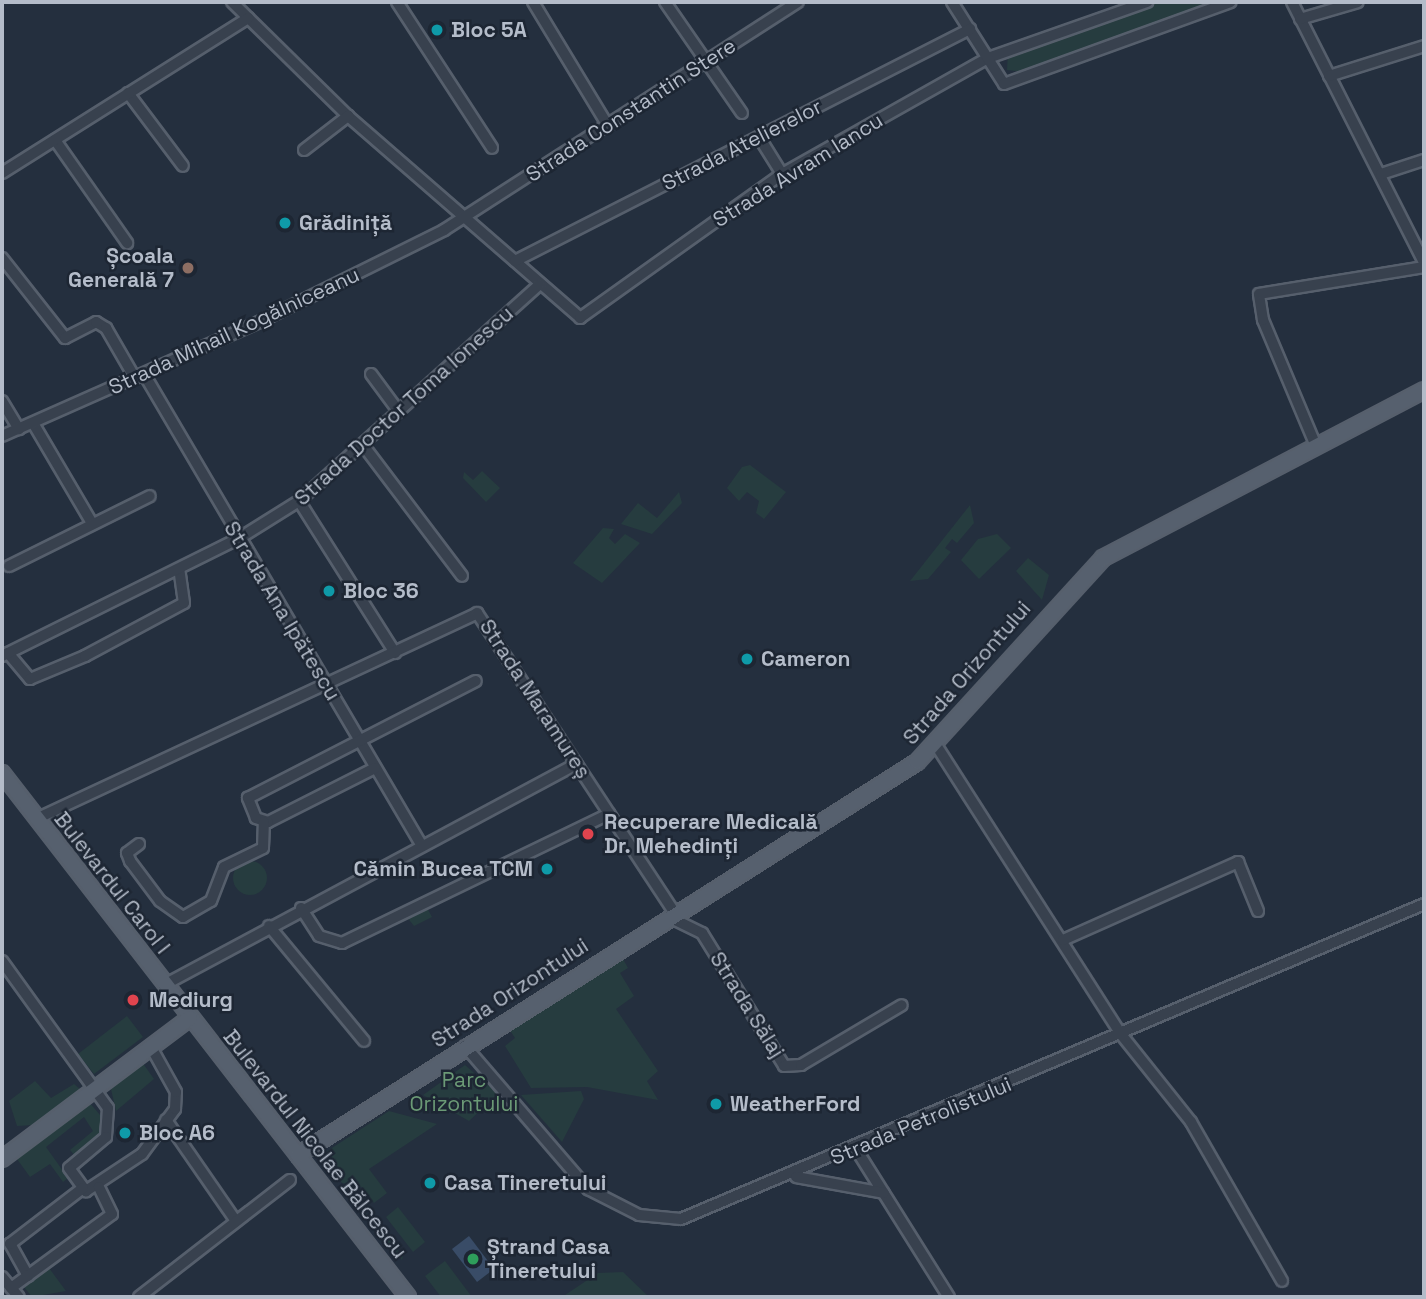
<!DOCTYPE html>
<meta charset="utf-8">
<style>
body{margin:0}
#map{position:relative;width:1426px;height:1299px;overflow:hidden;background:#242f3e;font-family:"Space Grotesk",sans-serif}
div>[style]{position:absolute}
.green>*{inset:0;background:#263c3f}
.round{border-radius:50%}
.water>*{inset:0;background:#394c67}
.roads{filter:drop-shadow(2px 0 #565f6c) drop-shadow(-2px 0 #565f6c) drop-shadow(0 2px #565f6c) drop-shadow(0 -2px #565f6c)}
.minor>*{height:10px;margin:-5px;padding:0 5px;transform-origin:5px;border-radius:5px;background:#38414e}
.major>*{height:14px;margin:-7px;padding:0 7px;transform-origin:7px;border-radius:7px;background:#56606e}
.dots>*{width:19px;height:19px;translate:-50% -50%;box-sizing:border-box;border:4px solid #1d2633;border-radius:50%}
span{translate:-50% -50%;white-space:nowrap;text-align:center;line-height:1.15;-webkit-text-stroke:5px #1d2633;paint-order:stroke}
.poi-label{font-size:21px;color:#b4bcc9;font-weight:700}
.left{translate:0 -50%;text-align:left}
.right{translate:-100% -50%;text-align:right}
.street-label{font-size:21px;color:#b4bcc9}
.park-label{font-size:21px;color:#6b9a76}
.frame{position:absolute;inset:0;border:4px solid #b4bcc9;pointer-events:none}
</style>
<div id="map">
<div class="green">
<div style="clip-path:polygon(1159px 2px,1215px 2px,1024px 72px,1007px 70px,1008px 53px)"></div>
<div style="clip-path:polygon(750px 465px,786px 492px,764px 519px,756px 513px,759px 501px,747px 492px,739px 501px,727px 488px,742px 467px)"></div>
<div style="clip-path:polygon(482px 471px,500px 488px,486px 502px,463px 478px,464px 472px,473px 480px)"></div>
<div style="clip-path:polygon(679px 492px,682px 503px,652px 534px,621px 524px,638px 503px,657px 518px)"></div>
<div style="clip-path:polygon(970px 505px,974px 523px,957px 543px,952px 539px,945px 548px,951px 552px,928px 579px,910px 581px)"></div>
<div style="clip-path:polygon(603px 528px,614px 529px,609px 538px,615px 544px,625px 534px,640px 543px,602px 583px,573px 563px)"></div>
<div style="clip-path:polygon(997px 534px,1011px 548px,979px 579px,961px 560px,978px 539px)"></div>
<div style="clip-path:polygon(1028px 558px,1049px 575px,1042px 600px,1016px 571px)"></div>
<div class="round" style="left:233px;top:861px;width:34px;height:34px"></div>
<div style="clip-path:polygon(426px 906px,432px 917px,414px 926px,406px 916px)"></div>
<div style="clip-path:polygon(622px 957px,628px 968px,620px 973px,634px 996px,616px 1009px,658px 1071px,647px 1081px,658px 1100px,587px 1087px,531px 1088px,505px 1046px,515px 1038px,509px 1029px)"></div>
<div style="clip-path:polygon(127px 1016px,143px 1037px,94px 1074px,78px 1054px)"></div>
<div style="clip-path:polygon(142px 1062px,154px 1079px,116px 1111px,111px 1089px)"></div>
<div style="clip-path:polygon(465px 1065px,498px 1094px,469px 1121px,423px 1095px)"></div>
<div style="clip-path:polygon(35px 1081px,51px 1098px,74px 1084px,80px 1089px,33px 1125px,17px 1126px,9px 1101px)"></div>
<div style="clip-path:polygon(581px 1091px,584px 1099px,562px 1142px,521px 1095px)"></div>
<div style="clip-path:polygon(89px 1102px,106px 1122px,105px 1133px,76px 1157px,70px 1150px,93px 1131px,84px 1117px,46px 1147px,68px 1178px,63px 1182px,50px 1164px,30px 1177px,17px 1159px)"></div>
<div style="clip-path:polygon(389px 1111px,437px 1124px,369px 1169px,387px 1193px,374px 1203px,362px 1187px,342px 1183px,321px 1155px)"></div>
<div style="clip-path:polygon(355px 1200px,403px 1256px,402px 1260px)"></div>
<div style="clip-path:polygon(398px 1207px,425px 1242px,413px 1252px,386px 1217px)"></div>
<div style="clip-path:polygon(445px 1261px,472px 1297px,441px 1297px,425px 1276px)"></div>
<div style="clip-path:polygon(49px 1268px,66px 1291px,32px 1297px,24px 1287px)"></div>
<div style="clip-path:polygon(623px 1272px,649px 1297px,562px 1297px,598px 1273px)"></div>
</div>
<div class="water">
<div style="clip-path:polygon(469px 1236px,494px 1269px,477px 1282px,452px 1249px)"></div>
</div>
<div class="roads">
<div class="minor">
<div style="left:232px;top:2px;width:163px;rotate:44.5deg"></div>
<div style="left:348px;top:116px;width:308px;rotate:41deg"></div>
<div style="left:580px;top:318px;width:248px;rotate:-35.5deg"></div>
<div style="left:782px;top:174px;width:236px;rotate:-29.4deg"></div>
<div style="left:988px;top:58px;width:169px;rotate:-19.4deg"></div>
<div style="left:397px;top:2px;width:174px;rotate:56.9deg"></div>
<div style="left:533px;top:2px;width:145px;rotate:58.8deg"></div>
<div style="left:665px;top:2px;width:135px;rotate:55.3deg"></div>
<div style="left:952px;top:2px;width:97px;rotate:57.6deg"></div>
<div style="left:1004px;top:84px;width:241px;rotate:-19.9deg"></div>
<div style="left:1292px;top:2px;width:292px;rotate:63.1deg"></div>
<div style="left:1300px;top:19px;width:60px;rotate:-16.3deg"></div>
<div style="left:1329px;top:76px;width:100px;rotate:-17.5deg"></div>
<div style="left:128px;top:93px;width:91px;rotate:53deg"></div>
<div style="left:759px;top:137px;width:44px;rotate:58.1deg"></div>
<div style="left:55px;top:140px;width:126px;rotate:55deg"></div>
<div style="left:304px;top:150px;width:56px;rotate:-37.7deg"></div>
<div style="left:2px;top:173px;width:291px;rotate:-32.2deg"></div>
<div style="left:1381px;top:174px;width:45px;rotate:-18deg"></div>
<div style="left:2px;top:258px;width:102px;rotate:51.8deg"></div>
<div style="left:65px;top:338px;width:35px;rotate:-27deg"></div>
<div style="left:96px;top:322px;width:12px;rotate:31deg"></div>
<div style="left:106px;top:328px;width:58px;rotate:59.9deg"></div>
<div style="left:515px;top:261px;width:511px;rotate:-27.02deg"></div>
<div style="left:144px;top:374px;width:548px;rotate:59.5deg"></div>
<div style="left:371px;top:374px;width:47px;rotate:53.6deg"></div>
<div style="left:2px;top:401px;width:33px;rotate:59deg"></div>
<div style="left:33px;top:423px;width:116px;rotate:59.5deg"></div>
<div style="left:2px;top:436px;width:281px;rotate:-23.9deg"></div>
<div style="left:259px;top:322px;width:207px;rotate:-26.4deg"></div>
<div style="left:444px;top:230px;width:421px;rotate:-32.8deg"></div>
<div style="left:363px;top:445px;width:164px;rotate:52.9deg"></div>
<div style="left:1316px;top:446px;width:137px;rotate:-112.8deg"></div>
<div style="left:1263px;top:320px;width:26px;rotate:-99deg"></div>
<div style="left:1259px;top:294px;width:167px;rotate:-9.3deg"></div>
<div style="left:299px;top:501px;width:180px;rotate:57.7deg"></div>
<div style="left:9px;top:566px;width:157px;rotate:-26.4deg"></div>
<div style="left:8px;top:653px;width:34px;rotate:50deg"></div>
<div style="left:30px;top:679px;width:60px;rotate:-22.7deg"></div>
<div style="left:85px;top:656px;width:112px;rotate:-28.2deg"></div>
<div style="left:184px;top:603px;width:34px;rotate:-98deg"></div>
<div style="left:2px;top:656px;width:263px;rotate:-26.4deg"></div>
<div style="left:238px;top:539px;width:72px;rotate:-31.9deg"></div>
<div style="left:299px;top:501px;width:324px;rotate:-42deg"></div>
<div style="left:936px;top:745px;width:342px;rotate:57.4deg"></div>
<div style="left:1120px;top:1033px;width:114px;rotate:51.4deg"></div>
<div style="left:1191px;top:1122px;width:183px;rotate:60.2deg"></div>
<div style="left:375px;top:768px;width:120px;rotate:153.2deg"></div>
<div style="left:268px;top:822px;width:13px;rotate:-162deg"></div>
<div style="left:256px;top:818px;width:22px;rotate:-112deg"></div>
<div style="left:248px;top:798px;width:256px;rotate:-27.2deg"></div>
<div style="left:36px;top:819px;width:487px;rotate:-25deg"></div>
<div style="left:477px;top:613px;width:359px;rotate:56.6deg"></div>
<div style="left:139px;top:844px;width:15px;rotate:143deg"></div>
<div style="left:127px;top:853px;width:9px;rotate:69deg"></div>
<div style="left:130px;top:861px;width:50px;rotate:53.1deg"></div>
<div style="left:160px;top:901px;width:28px;rotate:35deg"></div>
<div style="left:183px;top:917px;width:32px;rotate:-30deg"></div>
<div style="left:211px;top:901px;width:36px;rotate:-69deg"></div>
<div style="left:224px;top:867px;width:43px;rotate:-26deg"></div>
<div style="left:263px;top:848px;width:26px;rotate:-88deg"></div>
<div style="left:301px;top:908px;width:33px;rotate:57deg"></div>
<div style="left:319px;top:936px;width:24px;rotate:17deg"></div>
<div style="left:342px;top:943px;width:297px;rotate:-25.8deg"></div>
<div style="left:669px;top:917px;width:37px;rotate:26deg"></div>
<div style="left:702px;top:933px;width:156px;rotate:58.3deg"></div>
<div style="left:784px;top:1066px;width:17px;rotate:-3deg"></div>
<div style="left:801px;top:1065px;width:117px;rotate:-30.7deg"></div>
<div style="left:269px;top:926px;width:149px;rotate:50.4deg"></div>
<div style="left:1063px;top:940px;width:192px;rotate:-24deg"></div>
<div style="left:1238px;top:862px;width:53px;rotate:67.8deg"></div>
<div style="left:2px;top:961px;width:181px;rotate:54.2deg"></div>
<div style="left:108px;top:1108px;width:29px;rotate:94deg"></div>
<div style="left:106px;top:1137px;width:48px;rotate:140deg"></div>
<div style="left:69px;top:1168px;width:29px;rotate:54deg"></div>
<div style="left:86px;top:1191px;width:67px;rotate:-33.5deg"></div>
<div style="left:142px;top:1154px;width:56px;rotate:-53.7deg"></div>
<div style="left:175px;top:1109px;width:17px;rotate:-87deg"></div>
<div style="left:176px;top:1092px;width:51px;rotate:-119.1deg"></div>
<div style="left:164px;top:985px;width:468px;rotate:-28.2deg"></div>
<div style="left:465px;top:1046px;width:189px;rotate:49.3deg"></div>
<div style="left:588px;top:1189px;width:57px;rotate:27deg"></div>
<div style="left:639px;top:1215px;width:42px;rotate:5.4deg"></div>
<div style="left:681px;top:1219px;width:807px;rotate:-22.97deg"></div>
<div style="left:166px;top:1120px;width:123px;rotate:55.3deg"></div>
<div style="left:856px;top:1149px;width:175px;rotate:57.9deg"></div>
<div style="left:796px;top:1177px;width:89px;rotate:10.3deg"></div>
<div style="left:28px;top:1276px;width:37px;rotate:-119deg"></div>
<div style="left:10px;top:1244px;width:92px;rotate:-37.5deg"></div>
<div style="left:2px;top:1277px;width:26px;rotate:50deg"></div>
<div style="left:11px;top:1288px;width:125px;rotate:-36.2deg"></div>
<div style="left:112px;top:1214px;width:30px;rotate:-116deg"></div>
<div style="left:139px;top:1297px;width:191px;rotate:-37.8deg"></div>
</div>
<div class="major">
<div style="left:2px;top:773px;width:663px;rotate:52.23deg"></div>
<div style="left:298px;top:1155px;width:733px;rotate:-32.41deg"></div>
<div style="left:917px;top:762px;width:276px;rotate:-47.6deg"></div>
<div style="left:1103px;top:558px;width:362px;rotate:-27.6deg"></div>
<div style="left:2px;top:1159px;width:235px;rotate:-36.9deg"></div>
</div>
</div>
<div class="dots">
<div style="left:437px;top:30px;background:#0f9aa8"></div>
<div style="left:285px;top:223px;background:#0f9aa8"></div>
<div style="left:188px;top:268px;background:#8d6e63"></div>
<div style="left:329px;top:591px;background:#0f9aa8"></div>
<div style="left:747px;top:659px;background:#0f9aa8"></div>
<div style="left:588px;top:834px;background:#e0444e"></div>
<div style="left:547px;top:869px;background:#0f9aa8"></div>
<div style="left:133px;top:1000px;background:#e0444e"></div>
<div style="left:716px;top:1104px;background:#0f9aa8"></div>
<div style="left:125px;top:1133px;background:#0f9aa8"></div>
<div style="left:430px;top:1183px;background:#0f9aa8"></div>
<div style="left:473px;top:1259px;background:#2e9e5b"></div>
</div>
<div class="poi-label">
<span class="left" style="left:451px;top:30px">Bloc 5A</span>
<span class="left" style="left:299px;top:223px">Grădiniță</span>
<span class="right" style="left:174px;top:268px">Școala<br>Generală 7</span>
<span class="left" style="left:343px;top:591px">Bloc 36</span>
<span class="left" style="left:761px;top:659px">Cameron</span>
<span class="left" style="left:604px;top:834px">Recuperare Medicală<br>Dr. Mehedinți</span>
<span class="right" style="left:533px;top:869px">Cămin Bucea TCM</span>
<span class="left" style="left:149px;top:1000px">Mediurg</span>
<span class="left" style="left:730px;top:1104px">WeatherFord</span>
<span class="left" style="left:139px;top:1133px">Bloc A6</span>
<span class="left" style="left:444px;top:1183px">Casa Tineretului</span>
<span class="left" style="left:487px;top:1259px">Ștrand Casa<br>Tineretului</span>
</div>
<div class="street-label">
<span style="left:631px;top:110px;rotate:-33deg">Strada Constantin Stere</span>
<span style="left:742px;top:145px;rotate:-27deg">Strada Atelierelor</span>
<span style="left:798px;top:170px;rotate:-32deg">Strada Avram Iancu</span>
<span style="left:234px;top:331px;rotate:-25deg">Strada Mihail Kogălniceanu</span>
<span style="left:404px;top:406px;rotate:-42deg">Strada Doctor Toma Ionescu</span>
<span style="left:282px;top:611px;rotate:59deg">Strada Ana Ipătescu</span>
<span style="left:967px;top:673px;rotate:-49deg">Strada Orizontului</span>
<span style="left:535px;top:699px;rotate:57deg">Strada Maramureș</span>
<span style="left:112px;top:883px;rotate:52deg">Bulevardul Carol I</span>
<span style="left:510px;top:993px;rotate:-33deg">Strada Orizontului</span>
<span style="left:747px;top:1005px;rotate:58deg">Strada Sălaj</span>
<span style="left:921px;top:1121px;rotate:-23deg">Strada Petrolistului</span>
<span style="left:315px;top:1144px;rotate:52deg">Bulevardul Nicolae Bălcescu</span>
</div>
<div class="park-label">
<span style="left:464px;top:1092px">Parc<br>Orizontului</span>
</div>
<div class="frame"></div>
</div>
